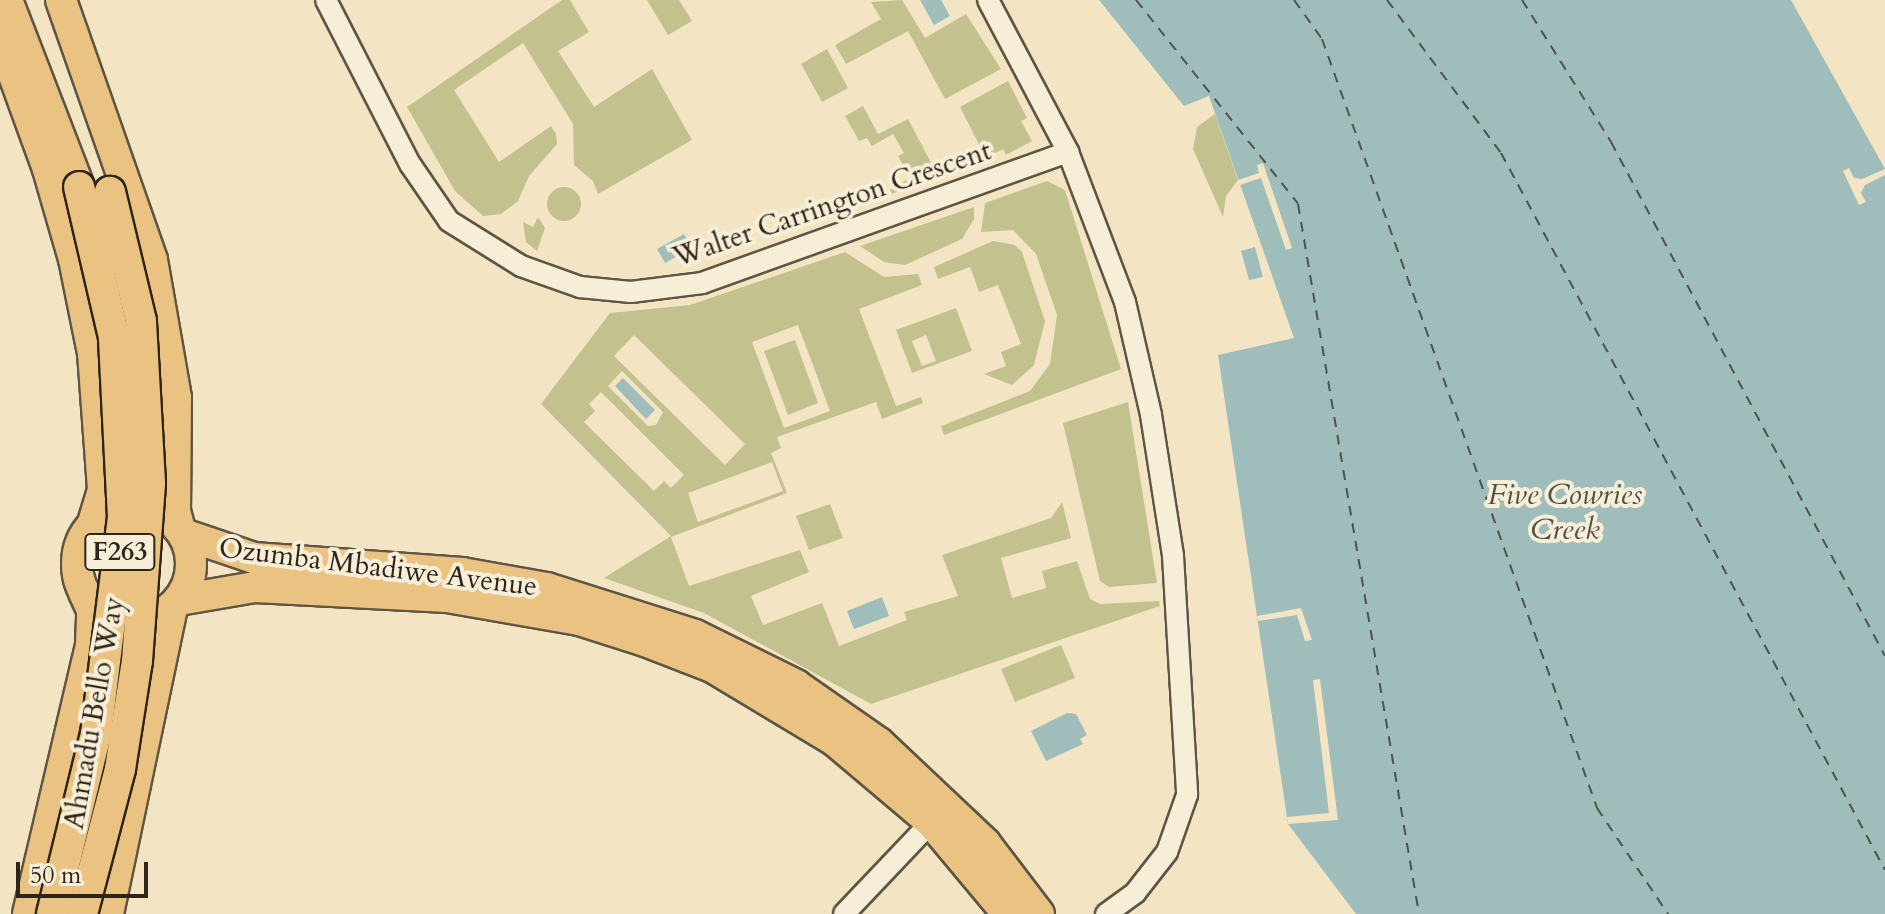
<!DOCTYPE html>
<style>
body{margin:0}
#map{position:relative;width:1885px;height:914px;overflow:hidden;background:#f3e5c3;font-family:Cardo,serif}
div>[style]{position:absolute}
.green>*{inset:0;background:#c3c28e}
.round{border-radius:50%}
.water>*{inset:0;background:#9ebdbb}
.pier>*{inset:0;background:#f3e5c3}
.ferry>*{height:2px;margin-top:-1px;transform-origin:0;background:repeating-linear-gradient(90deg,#4f534a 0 10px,transparent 0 18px)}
.roads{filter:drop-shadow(2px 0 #5e5544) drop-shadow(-2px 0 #5e5544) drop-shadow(0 2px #5e5544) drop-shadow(0 -2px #5e5544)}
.minor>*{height:20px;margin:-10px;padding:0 10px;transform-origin:10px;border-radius:10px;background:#f7eed8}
.highway>*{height:30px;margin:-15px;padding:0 15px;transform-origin:15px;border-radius:15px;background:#eac282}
.highway>.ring{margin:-15px;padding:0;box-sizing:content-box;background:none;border:30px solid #eac282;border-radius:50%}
.bridges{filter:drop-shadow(2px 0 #2d2519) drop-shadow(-2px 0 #2d2519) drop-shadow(0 2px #2d2519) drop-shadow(0 -2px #2d2519)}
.highway-bridge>*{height:30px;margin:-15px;padding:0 15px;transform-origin:15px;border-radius:15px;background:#eac282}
span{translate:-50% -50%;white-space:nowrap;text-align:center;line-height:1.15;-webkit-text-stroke:8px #f7eed8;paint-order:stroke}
.shield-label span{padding:2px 6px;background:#f7eed8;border:2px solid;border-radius:6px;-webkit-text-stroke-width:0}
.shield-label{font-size:26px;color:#2d2519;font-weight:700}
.street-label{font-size:28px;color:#2d2519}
.water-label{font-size:30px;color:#4f534a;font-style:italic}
.scale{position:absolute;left:16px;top:862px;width:132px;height:36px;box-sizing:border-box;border:4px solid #2d2519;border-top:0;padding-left:10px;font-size:24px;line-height:28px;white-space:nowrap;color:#2d2519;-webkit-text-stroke:6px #f7eed8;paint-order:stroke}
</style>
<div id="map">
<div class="green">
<div style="clip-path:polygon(562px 0,570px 0,589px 32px,558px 51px,594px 107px,652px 69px,692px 140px,598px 194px,593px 181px,574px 165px,573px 124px,523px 43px,454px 90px,499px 162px,551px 126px,556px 134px,557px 144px,529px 176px,518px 201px,501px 214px,483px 216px,455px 191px,407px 107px)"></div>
<div style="clip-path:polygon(647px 0,679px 0,692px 21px,668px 35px)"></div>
<div style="clip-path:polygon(902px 0,925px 38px,966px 14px,1001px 69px,945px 99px,908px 31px,846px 64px,835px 45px,881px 19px,871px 2px)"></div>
<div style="clip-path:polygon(827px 49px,848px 88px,822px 102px,801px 64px)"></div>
<div style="clip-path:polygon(1008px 81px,1027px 118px,1021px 121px,1032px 141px,1006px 155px,1003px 149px,986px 158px,960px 107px)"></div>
<div style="clip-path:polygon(863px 106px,878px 134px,908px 119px,937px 174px,892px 194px,890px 190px,910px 178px,898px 156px,904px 153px,893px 134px,872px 146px,867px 138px,859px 141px,845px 116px)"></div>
<div style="clip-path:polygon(1215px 114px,1238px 180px,1226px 196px,1223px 217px,1193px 149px,1197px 127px)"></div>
<div style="clip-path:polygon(1047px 181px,1065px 190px,1121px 369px,944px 435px,941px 426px,1030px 391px,1050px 364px,1057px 315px,1036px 254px,1013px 230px,981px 232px,985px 203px)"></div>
<div class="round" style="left:547px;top:187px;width:34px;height:34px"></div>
<div style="clip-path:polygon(974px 207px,974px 219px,962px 239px,905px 265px,884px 262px,860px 246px)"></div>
<div style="clip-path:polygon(538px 217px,545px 228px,537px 251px,526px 242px,523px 222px,533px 227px)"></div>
<div style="clip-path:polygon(993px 241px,1015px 245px,1022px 252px,1045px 321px,1034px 365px,1012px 385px,984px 374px,1006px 366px,1001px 352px,1021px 344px,998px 285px,979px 292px,970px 267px,938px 279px,934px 267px)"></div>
<div style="clip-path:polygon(evenodd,845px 252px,884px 277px,918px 274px,922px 285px,859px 309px,896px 406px,921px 397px,923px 403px,882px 419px,876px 402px,777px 437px,781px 448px,771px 453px,787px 493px,671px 537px,689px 586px,800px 550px,809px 572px,751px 596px,763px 625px,822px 603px,839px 646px,907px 620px,904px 612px,958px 596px,942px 555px,1051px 518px,1062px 502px,1071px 538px,1001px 558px,1012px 598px,1046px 588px,1042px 571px,1077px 561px,1090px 599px,1100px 604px,1159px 601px,1160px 606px,871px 704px,704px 613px,604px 578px,671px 536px,541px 404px,610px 313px,690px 305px,845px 252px,798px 325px,830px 411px,784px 428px,752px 342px,798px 325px,845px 252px,634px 335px,745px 444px,725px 465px,614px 356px,634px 335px,845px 252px,622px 371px,663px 412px,656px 425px,648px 426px,608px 386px,622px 371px,845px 252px,601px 392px,684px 475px,671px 488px,664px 481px,654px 491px,584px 422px,595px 411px,589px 404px,601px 392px,845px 252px,772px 462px,783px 491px,698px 522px,688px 493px,772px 462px)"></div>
<div style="clip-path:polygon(evenodd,956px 308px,972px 351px,912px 373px,896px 330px,956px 308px,926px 335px,936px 361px,922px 366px,912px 341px,926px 335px)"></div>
<div style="clip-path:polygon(795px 340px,818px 403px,788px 415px,764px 351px)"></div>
<div style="clip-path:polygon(1128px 402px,1157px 583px,1109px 587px,1100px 581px,1063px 423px)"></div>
<div style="clip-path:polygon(830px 504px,843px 538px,809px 550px,796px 516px)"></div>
<div style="clip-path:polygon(1061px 645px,1075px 678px,1015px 702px,1001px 669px)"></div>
</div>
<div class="water">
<div style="clip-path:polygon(920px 0,941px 0,950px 16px,934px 25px)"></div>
<div style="clip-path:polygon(1099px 0,1791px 0,1885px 169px,1885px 914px,1356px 914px,1288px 824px,1218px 355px,1294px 338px,1209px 96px,1184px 106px)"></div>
<div style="clip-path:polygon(684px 234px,692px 248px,665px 263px,657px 249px)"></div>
<div style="clip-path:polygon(1255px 247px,1263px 277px,1249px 280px,1241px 251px)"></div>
<div style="clip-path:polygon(623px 378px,655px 410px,646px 419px,615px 386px)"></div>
<div style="clip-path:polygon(882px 597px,889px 616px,854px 629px,847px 611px)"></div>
<div style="clip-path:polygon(1067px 713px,1076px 714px,1087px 735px,1080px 739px,1083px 744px,1046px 761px,1031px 731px)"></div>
</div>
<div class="pier">
<div style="clip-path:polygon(1263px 163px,1292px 248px,1286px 250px,1261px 178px,1240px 185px,1238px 180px,1259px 173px,1257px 165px)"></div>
<div style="clip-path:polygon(1849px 168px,1854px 178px,1862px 179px,1885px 169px,1885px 175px,1865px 185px,1861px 193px,1866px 202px,1859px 205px,1843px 171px)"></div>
<div style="clip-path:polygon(1301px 608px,1312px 640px,1305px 641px,1297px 615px,1258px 621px,1257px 616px)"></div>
<div style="clip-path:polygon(1320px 679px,1338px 820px,1288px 824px,1287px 817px,1329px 813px,1313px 680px)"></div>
</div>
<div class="ferry">
<div style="left:1136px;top:0;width:260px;rotate:51.5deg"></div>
<div style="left:1298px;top:204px;width:720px;rotate:80.33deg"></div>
<div style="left:1294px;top:0;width:48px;rotate:54.3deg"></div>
<div style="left:1322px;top:39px;width:817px;rotate:70.32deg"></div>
<div style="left:1597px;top:808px;width:128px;rotate:56.2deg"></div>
<div style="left:1387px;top:0;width:191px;rotate:53.3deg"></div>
<div style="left:1501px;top:153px;width:813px;rotate:61.83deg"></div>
<div style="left:1522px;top:0;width:168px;rotate:57.9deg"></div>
<div style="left:1611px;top:142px;width:582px;rotate:61.94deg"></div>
</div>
<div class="roads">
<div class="minor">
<div style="left:326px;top:0;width:184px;rotate:62.9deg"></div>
<div style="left:410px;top:164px;width:69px;rotate:55.6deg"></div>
<div style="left:449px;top:221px;width:85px;rotate:32deg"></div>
<div style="left:521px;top:266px;width:63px;rotate:19.6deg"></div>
<div style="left:580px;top:287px;width:51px;rotate:5.6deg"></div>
<div style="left:631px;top:292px;width:72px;rotate:-7.2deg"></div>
<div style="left:702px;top:283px;width:389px;rotate:-19.7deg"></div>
<div style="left:988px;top:0;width:172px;rotate:62.2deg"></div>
<div style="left:1068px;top:152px;width:160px;rotate:69.2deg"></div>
<div style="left:1125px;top:302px;width:116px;rotate:77deg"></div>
<div style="left:1151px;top:415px;width:143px;rotate:81.1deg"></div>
<div style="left:1173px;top:556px;width:239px;rotate:86.6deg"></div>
<div style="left:1187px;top:795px;width:60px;rotate:109.3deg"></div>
<div style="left:1167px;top:852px;width:52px;rotate:128deg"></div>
<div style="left:1135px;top:893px;width:36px;rotate:144deg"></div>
<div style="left:844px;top:914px;width:135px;rotate:-46.5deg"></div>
</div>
<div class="highway">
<div style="left:7px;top:0;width:200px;rotate:68.9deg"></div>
<div style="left:61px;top:0;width:275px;rotate:70.7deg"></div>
<div style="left:152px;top:260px;width:140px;rotate:80.1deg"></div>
<div style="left:176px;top:398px;width:113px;rotate:90.5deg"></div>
<div style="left:175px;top:511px;width:20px;rotate:75deg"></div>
<div style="left:0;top:37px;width:140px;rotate:70deg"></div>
<div style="left:48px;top:169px;width:94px;rotate:73.9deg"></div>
<div style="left:74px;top:259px;width:96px;rotate:78.6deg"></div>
<div style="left:93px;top:353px;width:137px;rotate:85.8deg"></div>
<div style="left:103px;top:490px;width:34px;rotate:107deg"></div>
<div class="ring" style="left:77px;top:507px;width:84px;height:84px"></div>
<div style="left:183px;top:534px;width:75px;rotate:18.7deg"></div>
<div style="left:254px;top:558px;width:209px;rotate:4.1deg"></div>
<div style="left:462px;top:573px;width:86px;rotate:10deg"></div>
<div style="left:547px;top:588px;width:155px;rotate:17.6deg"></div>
<div style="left:695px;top:635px;width:113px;rotate:26.3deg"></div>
<div style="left:796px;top:685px;width:101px;rotate:34.9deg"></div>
<div style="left:879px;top:743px;width:146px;rotate:43.3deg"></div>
<div style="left:985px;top:843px;width:89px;rotate:52.7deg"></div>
<div style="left:179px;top:600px;width:77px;rotate:-9.7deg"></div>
<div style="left:255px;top:587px;width:192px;rotate:3deg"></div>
<div style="left:447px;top:597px;width:134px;rotate:9.9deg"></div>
<div style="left:579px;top:620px;width:69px;rotate:17.7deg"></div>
<div style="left:645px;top:641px;width:72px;rotate:21.2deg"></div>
<div style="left:712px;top:667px;width:144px;rotate:31deg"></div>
<div style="left:835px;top:741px;width:126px;rotate:40.2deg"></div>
<div style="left:931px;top:822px;width:120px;rotate:50.1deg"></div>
<div style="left:28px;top:914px;width:276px;rotate:-76.8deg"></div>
<div style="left:91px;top:645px;width:35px;rotate:-88deg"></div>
<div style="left:92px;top:610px;width:19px;rotate:-115deg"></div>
<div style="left:108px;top:914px;width:314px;rotate:-78.2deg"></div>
</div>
</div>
<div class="bridges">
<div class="highway-bridge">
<div style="left:52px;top:914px;width:185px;rotate:-76.3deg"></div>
<div style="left:96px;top:734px;width:219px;rotate:-82.9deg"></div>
<div style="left:123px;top:517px;width:180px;rotate:-92.9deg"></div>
<div style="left:114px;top:337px;width:154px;rotate:-103.1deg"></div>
<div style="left:82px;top:914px;width:150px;rotate:-75.3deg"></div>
<div style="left:120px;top:769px;width:109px;rotate:-81.1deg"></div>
<div style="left:137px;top:661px;width:178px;rotate:-85.8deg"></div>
<div style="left:150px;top:483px;width:162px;rotate:-93.2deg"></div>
<div style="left:141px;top:321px;width:133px;rotate:-103.5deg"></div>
</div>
</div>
<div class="shield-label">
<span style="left:120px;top:552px">F263</span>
</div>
<div class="street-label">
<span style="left:832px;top:204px;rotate:-19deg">Walter Carrington Crescent</span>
<span style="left:378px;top:567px;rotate:7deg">Ozumba Mbadiwe Avenue</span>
<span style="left:94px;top:713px;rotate:-80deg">Ahmadu Bello Way</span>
</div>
<div class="water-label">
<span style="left:1565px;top:512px">Five Cowries<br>Creek</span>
</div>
<div class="scale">50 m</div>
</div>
